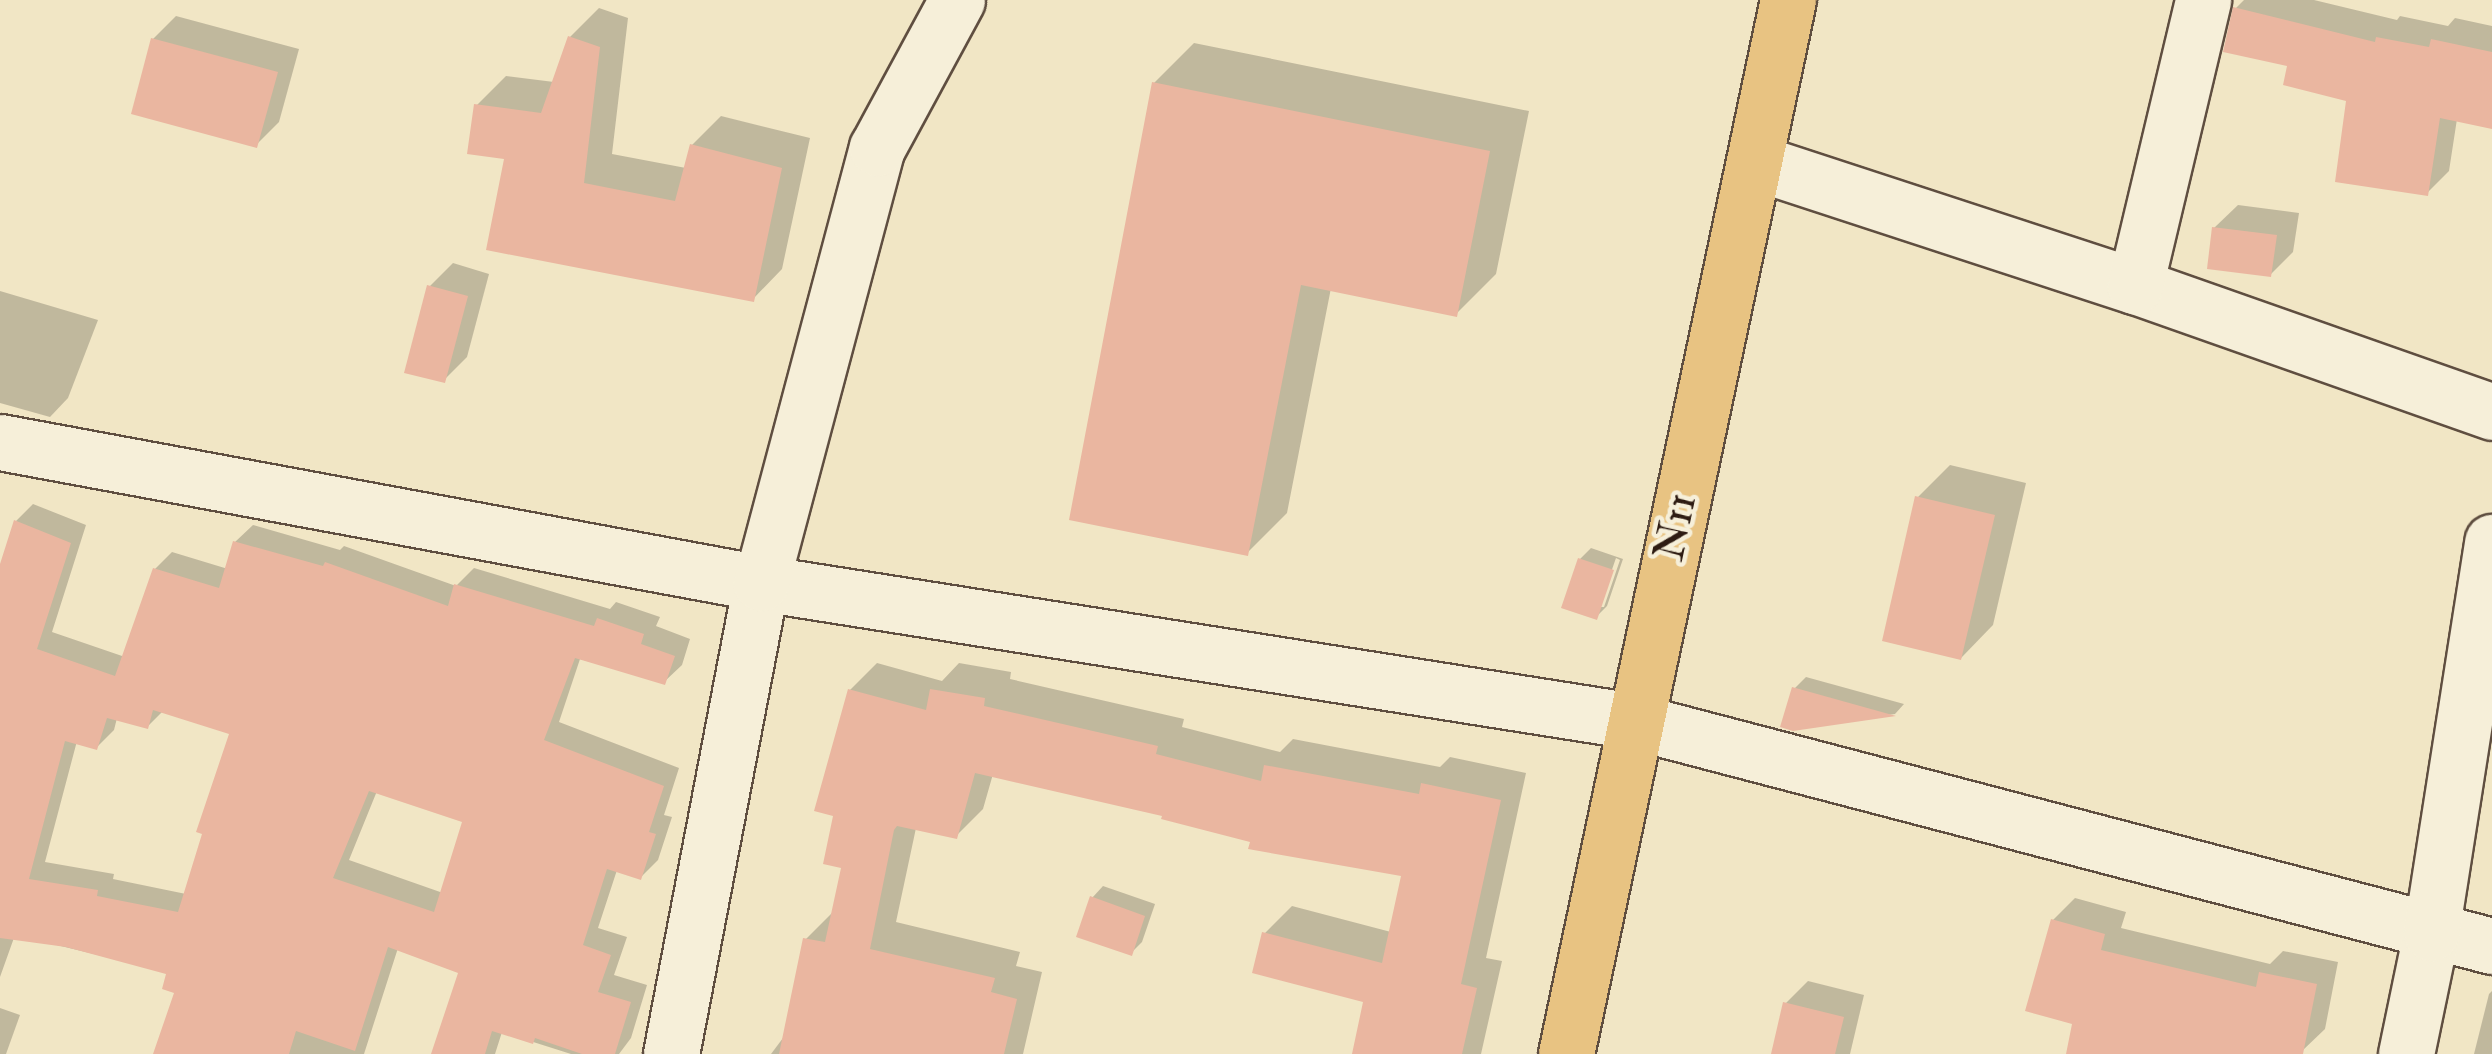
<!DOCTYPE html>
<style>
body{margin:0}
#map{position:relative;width:2492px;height:1054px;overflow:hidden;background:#f1e6c5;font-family:"IM FELL Double Pica",serif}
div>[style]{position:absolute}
.shadow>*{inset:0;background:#0003}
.building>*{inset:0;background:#eab6a0}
.roads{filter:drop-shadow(2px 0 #5f4e40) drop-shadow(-2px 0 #5f4e40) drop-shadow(0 2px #5f4e40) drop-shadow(0 -2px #5f4e40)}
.minor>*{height:55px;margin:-27.5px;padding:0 27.5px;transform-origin:27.5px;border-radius:27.5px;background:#f6efd9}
.major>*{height:55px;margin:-27.5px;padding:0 27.5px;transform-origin:27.5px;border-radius:27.5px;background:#e8c382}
span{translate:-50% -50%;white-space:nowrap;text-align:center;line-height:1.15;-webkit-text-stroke:9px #f6efd9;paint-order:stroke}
.street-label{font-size:42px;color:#2e1c13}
</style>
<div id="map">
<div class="shadow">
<div style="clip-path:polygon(2244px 0,2314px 0,2397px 20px,2400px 16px,2448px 26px,2455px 18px,2492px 26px,2492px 127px,2457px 119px,2449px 171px,2427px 193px,2349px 99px,2290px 65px,2236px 8px)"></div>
<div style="clip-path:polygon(599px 8px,628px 18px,612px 154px,686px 168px,692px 145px,721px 116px,810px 138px,782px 269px,753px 299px,507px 156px,476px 106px,506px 76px,554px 82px,570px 37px)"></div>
<div style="clip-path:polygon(176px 16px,299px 49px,279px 122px,256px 145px,153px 39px)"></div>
<div style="clip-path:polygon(1194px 43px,1529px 111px,1496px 274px,1456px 314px,1331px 288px,1287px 513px,1247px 553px,1154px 83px)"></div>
<div style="clip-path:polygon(2238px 205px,2299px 213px,2293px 252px,2270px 275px,2214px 228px)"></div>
<div style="clip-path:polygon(453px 263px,489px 274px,467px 357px,444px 380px,430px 286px)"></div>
<div style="clip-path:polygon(0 291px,98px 320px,68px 398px,50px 417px,0 403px)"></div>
<div style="clip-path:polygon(1950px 465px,2026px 483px,1993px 625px,1961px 658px,1917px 498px)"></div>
<div style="clip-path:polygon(evenodd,33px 504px,86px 525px,52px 632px,125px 657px,155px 569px,172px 552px,228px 569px,235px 542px,253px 525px,340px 550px,344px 546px,456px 586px,474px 568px,610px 609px,616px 602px,660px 617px,656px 626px,690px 639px,682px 665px,664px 682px,580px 659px,559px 722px,679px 768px,664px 815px,672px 817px,658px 860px,640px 878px,617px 870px,598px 928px,627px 937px,614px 975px,647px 985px,631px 1038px,619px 1054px,571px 1054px,502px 1032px,495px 1054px,434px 1054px,461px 971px,398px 948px,364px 1054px,156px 1054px,178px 992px,169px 972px,15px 935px,0 977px,0 573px,16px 521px,33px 504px,163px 711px,233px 732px,186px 894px,113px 879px,114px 874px,45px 862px,77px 741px,97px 747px,114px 730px,117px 718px,148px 726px,163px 711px,33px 504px,377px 791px,465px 820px,443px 893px,349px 860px,377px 791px)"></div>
<div style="clip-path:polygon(evenodd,1591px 548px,1623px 559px,1607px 606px,1596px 617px,1580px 559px,1591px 548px,1616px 558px,1620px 560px,1604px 607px,1599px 607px,1616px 558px)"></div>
<div style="clip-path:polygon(877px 663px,942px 681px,959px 663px,1011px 672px,1010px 679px,1184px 719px,1182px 727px,1280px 752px,1293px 739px,1440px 767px,1450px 757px,1526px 773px,1486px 958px,1502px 961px,1481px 1054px,1354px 1054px,1366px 1000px,1265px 933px,1292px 906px,1391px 932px,1404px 874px,993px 774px,983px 809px,956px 836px,916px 828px,896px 922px,1020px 952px,1016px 966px,1042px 972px,1023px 1054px,771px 1054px,786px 1034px,806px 939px,833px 912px,844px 866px,835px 815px,850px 690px)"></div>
<div style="clip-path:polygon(1806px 677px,1904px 704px,1895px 714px,1793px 728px,1795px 688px)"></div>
<div style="clip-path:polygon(1103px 886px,1155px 904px,1142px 942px,1131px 953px,1092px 898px)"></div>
<div style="clip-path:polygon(2075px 898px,2126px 912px,2121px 928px,2270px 964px,2283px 951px,2338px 962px,2325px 1029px,2302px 1051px,2070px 1054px,2075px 1022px,2053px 920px)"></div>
<div style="clip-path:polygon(1808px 981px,1864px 995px,1850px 1054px,1774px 1054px,1786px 1003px)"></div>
<div style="clip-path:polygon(2492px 991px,2492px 1054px,2474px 1054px,2489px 994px)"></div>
<div style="clip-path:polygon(0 1008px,20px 1015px,6px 1054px,0 1054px)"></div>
</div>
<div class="building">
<div style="clip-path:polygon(2233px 7px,2375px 42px,2376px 37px,2429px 47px,2431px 39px,2492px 52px,2492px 129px,2440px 118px,2428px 196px,2335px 182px,2346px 101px,2283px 85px,2287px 66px,2223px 52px)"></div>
<div style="clip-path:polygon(568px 36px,600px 47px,584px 183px,675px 201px,690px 144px,782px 168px,754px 302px,486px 250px,504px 159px,467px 154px,474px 104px,541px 113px)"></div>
<div style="clip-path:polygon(151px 38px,278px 72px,257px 148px,131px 114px)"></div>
<div style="clip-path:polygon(1152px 82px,1490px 151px,1457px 317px,1301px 285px,1248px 556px,1069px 520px)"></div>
<div style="clip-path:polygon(2212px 227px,2277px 235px,2271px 277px,2207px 269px)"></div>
<div style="clip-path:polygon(427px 285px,468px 296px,445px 383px,404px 373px)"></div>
<div style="clip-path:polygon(1915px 496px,1995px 515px,1961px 660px,1882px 641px)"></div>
<div style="clip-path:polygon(evenodd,14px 520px,71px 543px,37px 649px,115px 676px,153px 568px,219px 588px,233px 541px,323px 566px,325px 562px,448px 606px,454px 584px,594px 626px,597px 618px,644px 634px,641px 644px,675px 656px,665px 685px,575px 658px,544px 740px,664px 786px,649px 832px,656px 834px,641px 880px,607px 869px,583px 945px,611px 955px,598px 992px,631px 1002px,615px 1054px,582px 1054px,535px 1038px,533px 1044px,492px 1031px,485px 1054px,431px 1054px,458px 973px,388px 947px,355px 1051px,296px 1031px,289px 1054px,153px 1054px,174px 993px,162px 989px,166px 974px,66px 947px,0 938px,0 564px,14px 520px,153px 710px,229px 734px,196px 832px,202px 834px,178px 912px,97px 896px,98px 890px,29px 879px,65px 741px,97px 750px,107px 718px,148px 729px,153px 710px,14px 520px,369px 791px,462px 822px,434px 912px,333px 878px,369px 791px)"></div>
<div style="clip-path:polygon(1578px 558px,1614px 570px,1597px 620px,1561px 608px)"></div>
<div style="clip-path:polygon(1792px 687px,1896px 716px,1793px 731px,1780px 727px)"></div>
<div style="clip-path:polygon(848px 689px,926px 710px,930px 689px,985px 698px,984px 706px,1158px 746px,1156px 754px,1261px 781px,1264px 765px,1419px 794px,1421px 783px,1501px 800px,1461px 984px,1477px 988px,1462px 1054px,1352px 1054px,1363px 1002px,1252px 973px,1262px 932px,1382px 963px,1401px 876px,1248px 849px,1250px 842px,1161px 819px,1162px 816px,975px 773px,957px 839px,897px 826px,894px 830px,870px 949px,995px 978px,991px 992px,1017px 999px,1004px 1054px,779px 1054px,803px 938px,825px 942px,841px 868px,823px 864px,833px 816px,814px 811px)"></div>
<div style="clip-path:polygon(1090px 896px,1145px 916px,1132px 956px,1076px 937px)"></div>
<div style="clip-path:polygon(2051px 919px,2105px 934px,2101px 950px,2256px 987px,2259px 972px,2317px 984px,2303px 1054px,2066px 1054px,2072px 1024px,2025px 1011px)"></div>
<div style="clip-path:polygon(1783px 1002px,1844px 1017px,1835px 1054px,1771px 1054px)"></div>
</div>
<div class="roads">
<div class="minor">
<div style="left:1755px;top:162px;width:400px;rotate:18.1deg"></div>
<div style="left:2135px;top:286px;width:379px;rotate:19.4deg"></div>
<div style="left:2135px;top:286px;width:294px;rotate:-76.6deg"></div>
<div style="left:0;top:442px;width:774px;rotate:10.5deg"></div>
<div style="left:761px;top:583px;width:883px;rotate:8.99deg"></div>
<div style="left:1633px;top:721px;width:888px;rotate:14.68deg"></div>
<div style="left:671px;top:1054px;width:480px;rotate:-79.2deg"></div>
<div style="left:761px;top:583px;width:450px;rotate:-75.1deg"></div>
<div style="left:877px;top:148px;width:168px;rotate:-61.6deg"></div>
<div style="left:2406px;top:1054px;width:124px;rotate:-78.3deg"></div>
<div style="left:2431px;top:933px;width:396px;rotate:-81.1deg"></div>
</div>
<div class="major">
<div style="left:1566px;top:1054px;width:1077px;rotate:-78.11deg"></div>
</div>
</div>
<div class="street-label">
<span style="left:1676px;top:527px;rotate:-78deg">N11</span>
</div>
</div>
